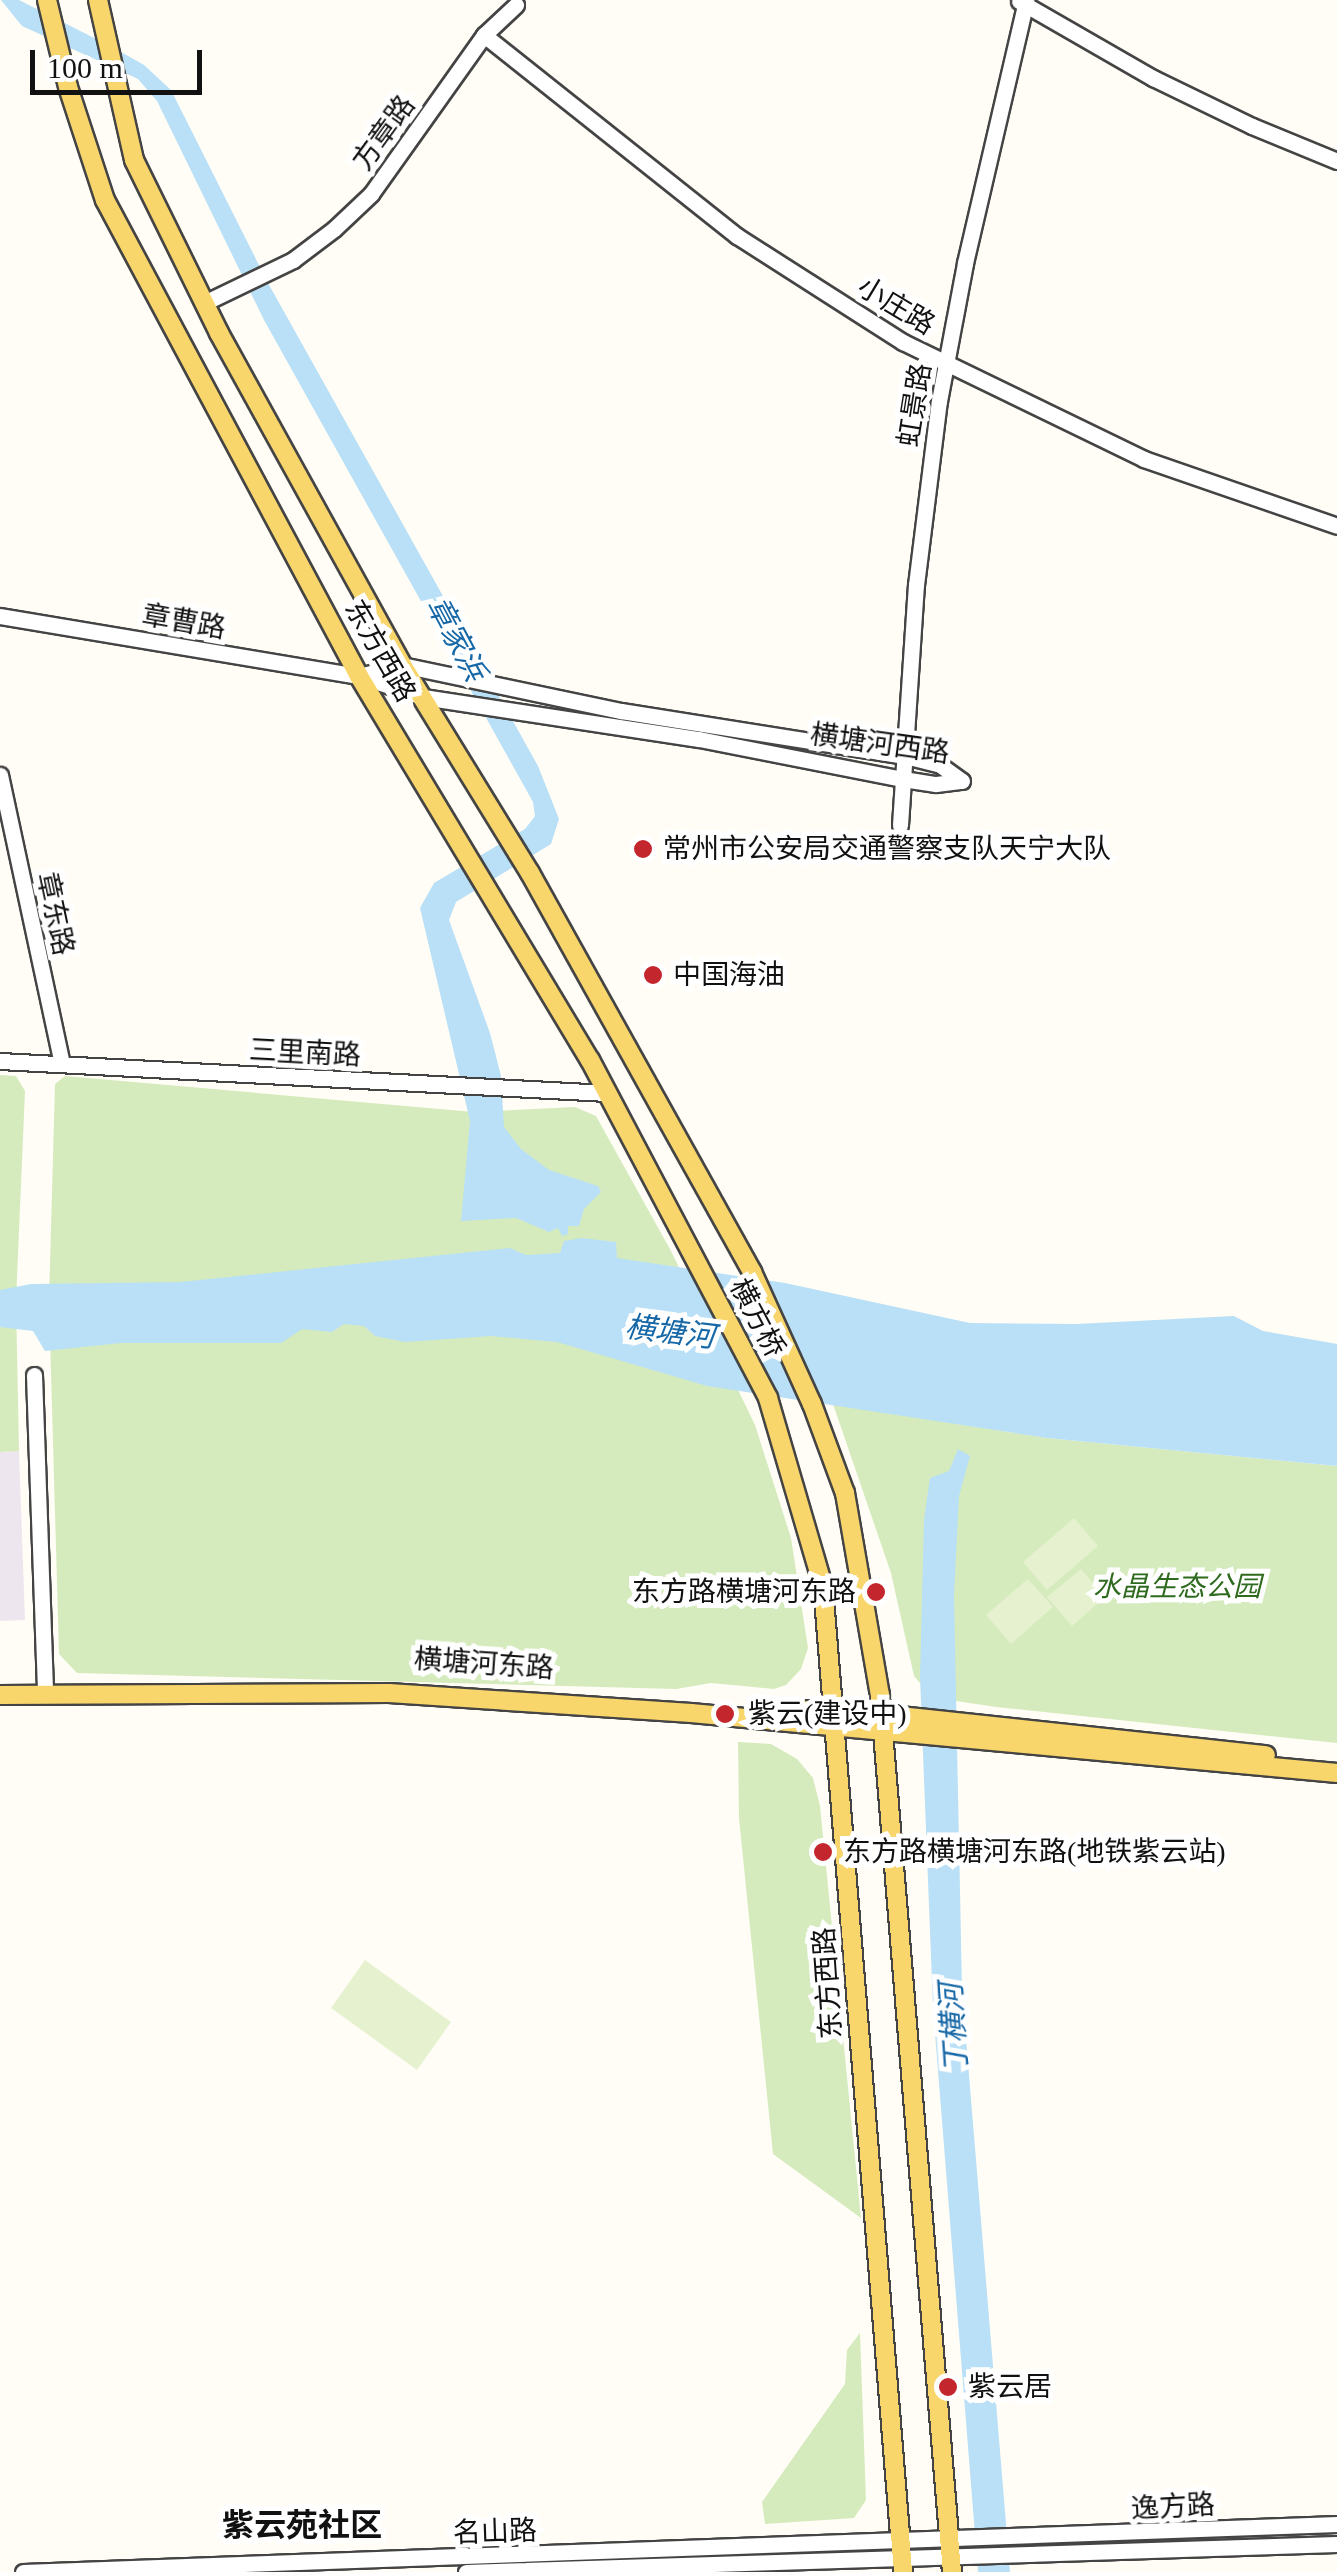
<!DOCTYPE html>
<meta charset="utf-8">
<style>
body{margin:0}
#map{position:relative;width:1337px;height:2572px;overflow:hidden;background:#fffdf5;font-family:"Times New Roman","Noto Sans SC",serif}
div>[style]{position:absolute}
.industrial>*{inset:0;background:#eee6ef}
.green>*{inset:0;background:#d5ebbd}
.pitch>*{inset:0;background:#e6f2cf}
.water>*{inset:0;background:#b9e0f7}
.roads{filter:drop-shadow(2px 0 #444) drop-shadow(-2px 0 #444) drop-shadow(0 2px #444) drop-shadow(0 -2px #444)}
.minor>*{height:15px;margin:-7.5px;padding:0 7.5px;transform-origin:7.5px;border-radius:7.5px;background:#fff}
.major>*{height:18px;margin:-9px;padding:0 9px;transform-origin:9px;border-radius:9px;background:#f9d66b}
.dots>*{width:28px;height:28px;translate:-50% -50%;box-sizing:border-box;border:5px solid #fff;border-radius:50%}
span{translate:-50% -50%;white-space:nowrap;text-align:center;line-height:1.15;-webkit-text-stroke:10px #fff;paint-order:stroke}
.street-label{font-size:28px;color:#111}
.poi-label{font-size:28px;color:#111}
.left{translate:0 -50%;text-align:left}
.right{translate:-100% -50%;text-align:right}
.park-label{font-size:28px;color:#2f6b1f;font-style:italic}
.water-label{font-size:30px;color:#1768a6;font-style:italic}
.quarter-label{font-size:32px;color:#111;font-weight:700}
.scale{position:absolute;left:30px;top:50px;width:172px;height:45px;box-sizing:border-box;border:5px solid #111;border-top:0;padding-left:12px;font-size:30px;line-height:35px;white-space:nowrap;color:#111;-webkit-text-stroke:8px #fff;paint-order:stroke}
</style>
<div id="map">
<div class="industrial">
<div style="clip-path:polygon(19px 1451px,25px 1620px,0 1621px,0 1452px)"></div>
</div>
<div class="green">
<div style="clip-path:polygon(0 1075px,16px 1076px,25px 1091px,16px 1301px,19px 1451px,0 1452px)"></div>
<div style="clip-path:polygon(65px 1076px,474px 1112px,575px 1107px,596px 1116px,671px 1251px,755px 1425px,791px 1538px,808px 1648px,801px 1669px,786px 1685px,774px 1689px,711px 1683px,676px 1689px,77px 1673px,59px 1654px,49px 1301px,55px 1084px)"></div>
<div style="clip-path:polygon(833px 1404px,1047px 1438px,1337px 1466px,1337px 1743px,996px 1707px,943px 1699px,928px 1692px,914px 1676px,891px 1573px)"></div>
<div style="clip-path:polygon(738px 1742px,771px 1744px,797px 1759px,813px 1778px,820px 1806px,861px 2218px,773px 2154px,739px 1818px)"></div>
<div style="clip-path:polygon(860px 2333px,866px 2500px,854px 2518px,765px 2524px,762px 2502px,845px 2384px,847px 2350px)"></div>
</div>
<div class="pitch">
<div style="clip-path:polygon(1074px 1518px,1098px 1546px,1047px 1590px,1023px 1562px)"></div>
<div style="clip-path:polygon(1081px 1569px,1105px 1597px,1072px 1626px,1047px 1597px)"></div>
<div style="clip-path:polygon(1028px 1579px,1053px 1607px,1011px 1644px,986px 1615px)"></div>
<div style="clip-path:polygon(365px 1960px,451px 2022px,417px 2070px,331px 2008px)"></div>
</div>
<div class="water">
<div style="clip-path:polygon(1px 0,19px 0,114px 48px,144px 65px,171px 90px,268px 283px,538px 766px,559px 819px,551px 844px,456px 902px,449px 920px,490px 1033px,501px 1076px,504px 1127px,521px 1149px,549px 1170px,598px 1186px,601px 1192px,584px 1209px,579px 1226px,568px 1226px,568px 1234px,562px 1236px,558px 1228px,549px 1232px,516px 1218px,461px 1221px,470px 1121px,420px 908px,434px 883px,525px 829px,535px 816px,533px 802px,264px 320px,157px 101px,138px 79px,22px 26px)"></div>
<div style="clip-path:polygon(582px 1238px,616px 1242px,617px 1258px,785px 1283px,970px 1323px,1077px 1324px,1234px 1316px,1263px 1331px,1337px 1344px,1337px 1466px,1047px 1438px,707px 1386px,557px 1342px,491px 1336px,405px 1342px,375px 1336px,364px 1326px,344px 1324px,332px 1332px,302px 1329px,281px 1343px,121px 1343px,45px 1351px,33px 1331px,0 1327px,0 1290px,31px 1284px,180px 1282px,510px 1248px,526px 1255px,560px 1253px,564px 1241px)"></div>
<div style="clip-path:polygon(958px 1449px,970px 1456px,959px 1496px,954px 1595px,962px 1990px,1010px 2572px,978px 2572px,933px 2008px,920px 1677px,924px 1519px,930px 1478px,949px 1471px)"></div>
</div>
<div class="roads">
<div class="minor">
<div style="left:1019px;top:1px;width:155px;rotate:29.9deg"></div>
<div style="left:1153px;top:78px;width:110px;rotate:25.9deg"></div>
<div style="left:1252px;top:126px;width:92px;rotate:22.4deg"></div>
<div style="left:484px;top:35px;width:323px;rotate:38.5deg"></div>
<div style="left:737px;top:236px;width:197px;rotate:32.6deg"></div>
<div style="left:903px;top:342px;width:268px;rotate:25.9deg"></div>
<div style="left:1144px;top:459px;width:204px;rotate:19.1deg"></div>
<div style="left:204px;top:303px;width:99px;rotate:-25.8deg"></div>
<div style="left:293px;top:260px;width:51px;rotate:-37.1deg"></div>
<div style="left:334px;top:229px;width:51px;rotate:-43.4deg"></div>
<div style="left:371px;top:194px;width:195px;rotate:-54.6deg"></div>
<div style="left:484px;top:35px;width:44px;rotate:-43.2deg"></div>
<div style="left:0;top:616px;width:364px;rotate:9.5deg"></div>
<div style="left:359px;top:676px;width:67px;rotate:18.2deg"></div>
<div style="left:423px;top:697px;width:279px;rotate:8.7deg"></div>
<div style="left:699px;top:739px;width:208px;rotate:11.1deg"></div>
<div style="left:903px;top:779px;width:33px;rotate:9deg"></div>
<div style="left:936px;top:784px;width:26px;rotate:-7deg"></div>
<div style="left:359px;top:676px;width:44px;rotate:-14.3deg"></div>
<div style="left:402px;top:665px;width:224px;rotate:11.9deg"></div>
<div style="left:621px;top:711px;width:288px;rotate:9deg"></div>
<div style="left:905px;top:756px;width:36px;rotate:14deg"></div>
<div style="left:940px;top:765px;width:27px;rotate:36deg"></div>
<div style="left:0;top:775px;width:295px;rotate:77.9deg"></div>
<div style="left:900px;top:825px;width:241px;rotate:-86.2deg"></div>
<div style="left:916px;top:585px;width:185px;rotate:-82.9deg"></div>
<div style="left:939px;top:401px;width:140px;rotate:-79.3deg"></div>
<div style="left:965px;top:263px;width:270px;rotate:-76.9deg"></div>
<div style="left:0;top:1061px;width:608px;rotate:3.02deg"></div>
<div style="left:34px;top:1375px;width:319px;rotate:88deg"></div>
<div style="left:23px;top:2572px;width:1315px;rotate:-2.09deg"></div>
<div style="left:466px;top:2572px;width:871px;rotate:-1.84deg"></div>
</div>
<div class="major">
<div style="left:47px;top:0;width:89px;rotate:76.4deg"></div>
<div style="left:68px;top:87px;width:119px;rotate:71.9deg"></div>
<div style="left:105px;top:200px;width:540px;rotate:61.92deg"></div>
<div style="left:359px;top:676px;width:448px;rotate:59deg"></div>
<div style="left:590px;top:1060px;width:382px;rotate:62.2deg"></div>
<div style="left:768px;top:1398px;width:196px;rotate:73.7deg"></div>
<div style="left:823px;top:1586px;width:989px;rotate:85.36deg"></div>
<div style="left:98px;top:0;width:164px;rotate:77.3deg"></div>
<div style="left:134px;top:160px;width:193px;rotate:63.8deg"></div>
<div style="left:219px;top:333px;width:379px;rotate:61.1deg"></div>
<div style="left:402px;top:665px;width:244px;rotate:58.4deg"></div>
<div style="left:530px;top:873px;width:457px;rotate:60.9deg"></div>
<div style="left:752px;top:1272px;width:145px;rotate:65.6deg"></div>
<div style="left:812px;top:1404px;width:95px;rotate:69.7deg"></div>
<div style="left:845px;top:1493px;width:205px;rotate:80.2deg"></div>
<div style="left:880px;top:1695px;width:880px;rotate:85.31deg"></div>
<div style="left:0;top:1695px;width:389px;rotate:-0.3deg"></div>
<div style="left:389px;top:1693px;width:303px;rotate:3.8deg"></div>
<div style="left:691px;top:1713px;width:649px;rotate:5.31deg"></div>
<div style="left:779px;top:1709px;width:102px;rotate:2.8deg"></div>
<div style="left:881px;top:1714px;width:387px;rotate:6.1deg"></div>
</div>
</div>
<div class="dots">
<div style="left:643px;top:849px;background:#c4262e"></div>
<div style="left:653px;top:975px;background:#c4262e"></div>
<div style="left:876px;top:1592px;background:#c4262e"></div>
<div style="left:725px;top:1714px;background:#c4262e"></div>
<div style="left:823px;top:1852px;background:#c4262e"></div>
<div style="left:948px;top:2387px;background:#c4262e"></div>
</div>
<div class="street-label">
<span style="left:384px;top:133px;rotate:-54deg">方章路</span>
<span style="left:896px;top:306px;rotate:31deg">小庄路</span>
<span style="left:915px;top:405px;rotate:-81deg">虹景路</span>
<span style="left:184px;top:622px;rotate:10deg">章曹路</span>
<span style="left:380px;top:651px;rotate:60deg">东方西路</span>
<span style="left:880px;top:744px;rotate:8deg">横塘河西路</span>
<span style="left:55px;top:914px;rotate:78deg">章东路</span>
<span style="left:305px;top:1053px;rotate:3deg">三里南路</span>
<span style="left:757px;top:1318px;rotate:62deg">横方桥</span>
<span style="left:484px;top:1664px;rotate:4deg">横塘河东路</span>
<span style="left:828px;top:1983px;rotate:-94deg">东方西路</span>
<span style="left:1173px;top:2507px;rotate:-3deg">逸方路</span>
<span style="left:495px;top:2532px;rotate:-2deg">名山路</span>
</div>
<div class="poi-label">
<span class="left" style="left:663px;top:849px">常州市公安局交通警察支队天宁大队</span>
<span class="left" style="left:673px;top:975px">中国海油</span>
<span class="right" style="left:856px;top:1592px">东方路横塘河东路</span>
<span class="left" style="left:748px;top:1714px">紫云(建设中)</span>
<span class="left" style="left:843px;top:1852px">东方路横塘河东路(地铁紫云站)</span>
<span class="left" style="left:968px;top:2387px">紫云居</span>
</div>
<div class="park-label">
<span style="left:1177px;top:1587px">水晶生态公园</span>
</div>
<div class="water-label">
<span style="left:456px;top:639px;rotate:62deg">章家浜</span>
<span style="left:670px;top:1332px;rotate:7deg">横塘河</span>
<span style="left:954px;top:2028px;rotate:-94deg">丁横河</span>
</div>
<div class="quarter-label">
<span style="left:302px;top:2525px">紫云苑社区</span>
</div>
<div class="scale">100 m</div>
</div>
